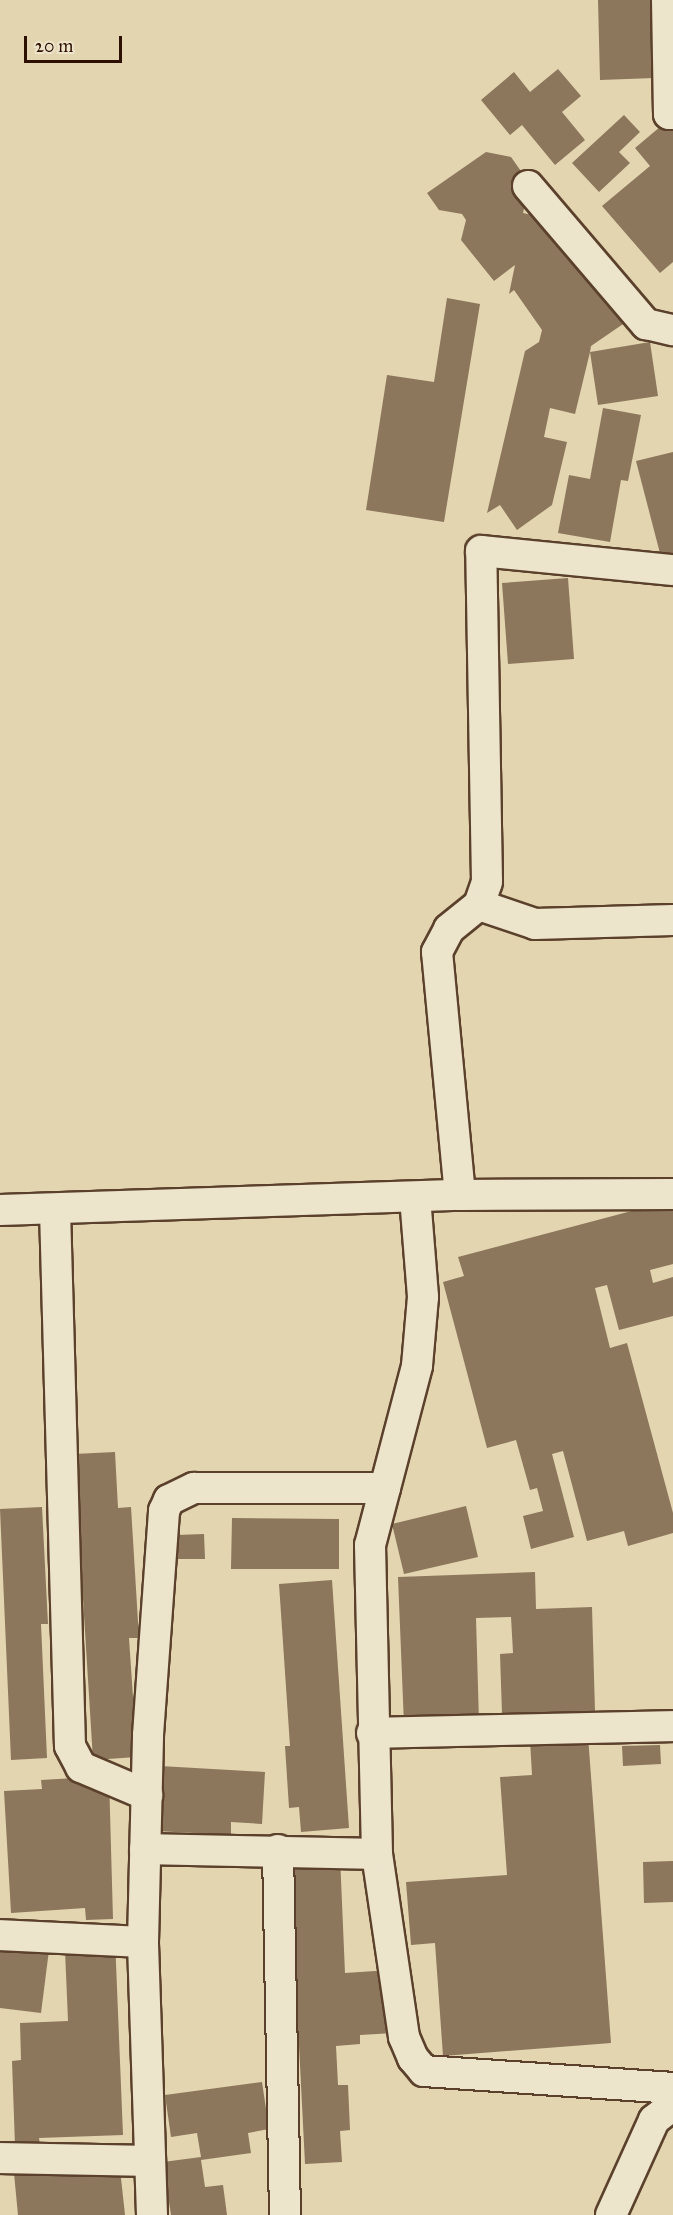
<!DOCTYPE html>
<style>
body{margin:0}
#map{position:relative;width:673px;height:2215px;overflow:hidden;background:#e3d5b0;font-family:"IM FELL Great Primer",serif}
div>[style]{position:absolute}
.building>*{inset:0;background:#8c765c}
.roads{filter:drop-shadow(2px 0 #5b412c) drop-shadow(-2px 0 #5b412c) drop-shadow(0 2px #5b412c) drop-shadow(0 -2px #5b412c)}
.street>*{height:30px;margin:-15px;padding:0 15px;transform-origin:15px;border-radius:15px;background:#ede4cc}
span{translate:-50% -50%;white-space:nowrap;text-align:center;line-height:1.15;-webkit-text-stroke:4.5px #ede4cc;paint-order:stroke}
.scale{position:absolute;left:24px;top:36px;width:98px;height:27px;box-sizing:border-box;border:3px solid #2e1000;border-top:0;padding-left:8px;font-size:18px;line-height:21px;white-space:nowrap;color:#2e1000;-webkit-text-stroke:4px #ede4cc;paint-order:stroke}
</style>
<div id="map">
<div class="building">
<div style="clip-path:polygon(598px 0,651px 0,654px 78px,600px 80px)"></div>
<div style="clip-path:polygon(558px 69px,581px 96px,562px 112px,585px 140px,555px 165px,522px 125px,510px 135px,481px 100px,514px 72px,530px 92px)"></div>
<div style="clip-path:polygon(624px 115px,640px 132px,619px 152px,630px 163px,599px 192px,572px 163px)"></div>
<div style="clip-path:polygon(673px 116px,673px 262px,660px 273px,602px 206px,650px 166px,635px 148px)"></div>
<div style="clip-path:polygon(486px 152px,511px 157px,530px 184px,523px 213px,555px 220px,626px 322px,591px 346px,590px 352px,650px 342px,658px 396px,598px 405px,590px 352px,575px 414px,550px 408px,544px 437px,567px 442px,552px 505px,517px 530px,500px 505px,487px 513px,525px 351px,539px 342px,542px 330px,514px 290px,509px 294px,515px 265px,494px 281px,461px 240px,466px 220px,462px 214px,439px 210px,427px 193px)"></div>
<div style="clip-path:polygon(447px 298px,480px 304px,444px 522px,366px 510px,387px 375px,434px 382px)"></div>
<div style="clip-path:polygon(603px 408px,641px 415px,628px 481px,621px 480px,610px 542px,558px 533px,569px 475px,590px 479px)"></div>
<div style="clip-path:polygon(673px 452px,673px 558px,662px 561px,636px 461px)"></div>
<div style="clip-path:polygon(568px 578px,574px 659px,508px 664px,502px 583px)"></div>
<div style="clip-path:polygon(673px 1200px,673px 1264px,650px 1270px,653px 1283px,673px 1277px,673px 1316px,619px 1330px,607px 1285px,595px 1288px,610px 1348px,627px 1343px,673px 1513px,673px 1533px,628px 1546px,624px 1531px,587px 1541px,563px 1451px,552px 1454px,574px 1537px,531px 1549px,523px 1516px,543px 1511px,537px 1488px,530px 1490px,516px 1440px,487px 1448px,443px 1282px,464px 1276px,458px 1257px)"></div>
<div style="clip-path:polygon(115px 1452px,118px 1508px,131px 1507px,139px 1638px,129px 1638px,137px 1757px,93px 1760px,74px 1454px)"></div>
<div style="clip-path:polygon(466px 1506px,478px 1557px,404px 1574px,392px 1524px)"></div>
<div style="clip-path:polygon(42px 1507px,48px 1624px,41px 1624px,47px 1758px,11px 1760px,0 1509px)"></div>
<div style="clip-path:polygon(232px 1518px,339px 1519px,339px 1569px,231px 1569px)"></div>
<div style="clip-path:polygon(204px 1534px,205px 1559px,177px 1559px,177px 1535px)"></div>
<div style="clip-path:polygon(535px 1572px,536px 1609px,592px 1607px,595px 1711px,502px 1714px,500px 1654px,513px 1653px,511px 1617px,476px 1618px,479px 1722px,404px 1725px,398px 1577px)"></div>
<div style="clip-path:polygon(332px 1580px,349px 1828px,301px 1832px,299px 1807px,289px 1808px,285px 1746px,290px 1746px,279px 1584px)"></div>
<div style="clip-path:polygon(588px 1736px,611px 2043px,443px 2056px,435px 1943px,411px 1945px,406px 1882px,507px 1875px,500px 1777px,532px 1775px,530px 1740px)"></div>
<div style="clip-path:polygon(660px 1745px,661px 1764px,623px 1766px,622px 1746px)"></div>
<div style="clip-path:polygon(160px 1766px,265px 1772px,262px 1824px,231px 1822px,231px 1835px,156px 1831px)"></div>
<div style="clip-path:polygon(109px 1776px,113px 1919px,86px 1920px,85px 1908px,11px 1913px,4px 1791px,42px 1789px,41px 1780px)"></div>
<div style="clip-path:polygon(340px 1856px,345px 1973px,390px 1970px,394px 2033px,360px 2035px,360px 2044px,336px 2046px,338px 2085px,348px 2085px,350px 2130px,340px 2131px,342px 2162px,305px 2164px,299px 2045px,293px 2045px,287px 1859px)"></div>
<div style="clip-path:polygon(673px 1861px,673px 1902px,644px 1903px,643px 1862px)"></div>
<div style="clip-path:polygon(64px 1927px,115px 1939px,123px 2135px,39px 2138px,40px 2145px,15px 2146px,12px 2061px,21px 2060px,20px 2023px,68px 2021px)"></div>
<div style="clip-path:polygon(0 1944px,49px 1950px,41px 2013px,0 2008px)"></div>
<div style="clip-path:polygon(262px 2082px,269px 2129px,248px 2133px,251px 2153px,201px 2160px,205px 2187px,223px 2185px,227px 2215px,171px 2215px,163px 2162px,201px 2157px,197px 2133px,171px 2137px,165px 2095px)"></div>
<div style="clip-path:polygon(118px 2151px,125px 2215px,18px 2215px,13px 2163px)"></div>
</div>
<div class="roads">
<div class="street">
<div style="left:667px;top:0;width:114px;rotate:89deg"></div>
<div style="left:669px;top:114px;width:4px"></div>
<div style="left:528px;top:186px;width:182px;rotate:49.5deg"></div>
<div style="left:646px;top:324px;width:28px;rotate:13deg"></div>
<div style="left:479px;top:905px;width:59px;rotate:18.7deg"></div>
<div style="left:535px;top:924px;width:138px;rotate:-1.7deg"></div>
<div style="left:460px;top:1195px;width:244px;rotate:-95.4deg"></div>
<div style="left:437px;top:952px;width:26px;rotate:-62deg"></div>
<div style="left:449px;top:929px;width:38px;rotate:-39deg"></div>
<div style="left:479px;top:905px;width:24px;rotate:-71deg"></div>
<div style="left:487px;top:882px;width:331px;rotate:-91deg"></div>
<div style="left:481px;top:551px;width:193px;rotate:5.7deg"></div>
<div style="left:415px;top:1197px;width:100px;rotate:85.4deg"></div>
<div style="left:423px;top:1297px;width:69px;rotate:95deg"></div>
<div style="left:417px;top:1366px;width:185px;rotate:104.7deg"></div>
<div style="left:370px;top:1545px;width:309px;rotate:88.7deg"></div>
<div style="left:377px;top:1854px;width:185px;rotate:81.6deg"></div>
<div style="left:404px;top:2037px;width:23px;rotate:67deg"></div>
<div style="left:413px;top:2058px;width:17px;rotate:50deg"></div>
<div style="left:424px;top:2071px;width:250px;rotate:3.9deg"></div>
<div style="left:0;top:1210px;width:460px;rotate:-1.9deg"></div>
<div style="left:460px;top:1195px;width:213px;rotate:-0.3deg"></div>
<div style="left:55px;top:1210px;width:536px;rotate:88.4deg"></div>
<div style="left:70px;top:1746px;width:24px;rotate:62deg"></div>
<div style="left:81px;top:1767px;width:72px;rotate:23deg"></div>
<div style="left:372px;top:1733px;width:301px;rotate:-1.3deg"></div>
<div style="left:145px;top:1849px;width:232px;rotate:1.2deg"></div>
<div style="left:278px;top:1850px;width:365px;rotate:88.9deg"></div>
<div style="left:0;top:1935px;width:143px;rotate:2.8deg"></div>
<div style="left:0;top:2158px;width:150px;rotate:1.1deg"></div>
<div style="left:152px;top:2215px;width:273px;rotate:-91.9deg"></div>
<div style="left:143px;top:1942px;width:207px;rotate:-88.6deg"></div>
<div style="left:148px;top:1735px;width:225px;rotate:-85.9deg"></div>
<div style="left:164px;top:1511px;width:12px;rotate:-66deg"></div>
<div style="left:169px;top:1500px;width:28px;rotate:-26deg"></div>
<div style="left:194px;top:1488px;width:191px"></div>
<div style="left:611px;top:2215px;width:104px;rotate:-65.6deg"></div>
<div style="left:654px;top:2120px;width:24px;rotate:-38deg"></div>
</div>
</div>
<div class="scale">20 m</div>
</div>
